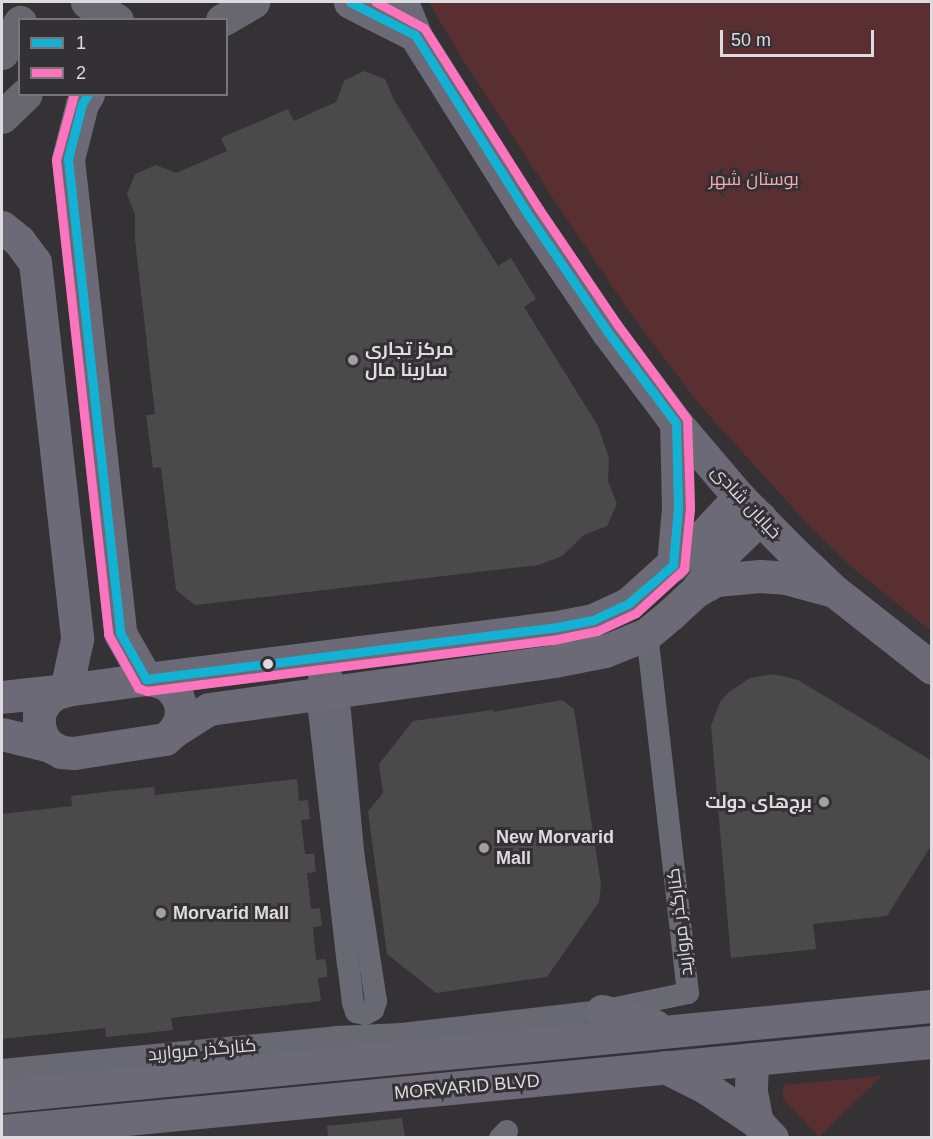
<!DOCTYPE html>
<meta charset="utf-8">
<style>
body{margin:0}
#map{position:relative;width:933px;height:1139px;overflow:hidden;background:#343235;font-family:Helvetica,Cairo,sans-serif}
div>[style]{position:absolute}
.green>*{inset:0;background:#5a2f31}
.building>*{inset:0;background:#4b4a4b}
.street>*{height:22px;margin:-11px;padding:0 11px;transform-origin:11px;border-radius:11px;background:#696973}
.secondary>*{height:33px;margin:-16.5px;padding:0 16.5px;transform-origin:16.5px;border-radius:16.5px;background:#6b6a76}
.primary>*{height:33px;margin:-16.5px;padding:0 16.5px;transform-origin:16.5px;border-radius:16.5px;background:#67686f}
.bus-1>*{height:9px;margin:-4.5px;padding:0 4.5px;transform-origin:4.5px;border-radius:4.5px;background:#13b2d5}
.bus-2>*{height:9px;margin:-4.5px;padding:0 4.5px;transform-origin:4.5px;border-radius:4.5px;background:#fc73be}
.dots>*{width:16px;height:16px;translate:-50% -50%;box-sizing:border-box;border:3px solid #343136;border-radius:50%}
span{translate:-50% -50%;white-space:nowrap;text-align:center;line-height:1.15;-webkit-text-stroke:6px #343136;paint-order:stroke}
.park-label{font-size:18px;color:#f9abab}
.poi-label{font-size:18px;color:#dddbde;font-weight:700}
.left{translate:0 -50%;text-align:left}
.right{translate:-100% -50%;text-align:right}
.street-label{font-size:18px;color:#dddbde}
.frame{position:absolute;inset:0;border:3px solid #dddbde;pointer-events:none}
.legend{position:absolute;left:18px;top:18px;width:210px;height:78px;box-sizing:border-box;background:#343136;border:2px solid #787579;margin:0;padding:8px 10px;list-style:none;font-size:18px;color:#dddbde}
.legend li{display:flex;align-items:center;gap:12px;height:30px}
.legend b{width:30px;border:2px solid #787579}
.scale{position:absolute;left:720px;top:30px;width:154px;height:27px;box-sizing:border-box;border:3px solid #dddbde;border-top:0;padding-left:8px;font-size:18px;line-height:21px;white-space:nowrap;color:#dddbde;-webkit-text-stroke:4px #343136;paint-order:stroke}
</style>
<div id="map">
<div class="green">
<div style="clip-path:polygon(429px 2px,931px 2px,931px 631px,853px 568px,812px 529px,699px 404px,631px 314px,554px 200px,458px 52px)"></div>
<div style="clip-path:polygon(882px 1076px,819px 1137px,783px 1099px,783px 1085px)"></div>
</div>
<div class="building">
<div style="clip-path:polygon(364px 71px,385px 79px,394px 100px,498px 266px,511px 258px,536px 299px,524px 307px,598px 426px,609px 458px,608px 481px,617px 504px,607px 526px,584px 535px,562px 556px,539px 565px,195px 605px,176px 590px,161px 467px,153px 468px,146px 415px,155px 414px,135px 240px,135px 215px,127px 194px,135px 174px,156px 165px,176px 173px,227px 151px,221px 138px,288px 109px,294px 121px,336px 102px,344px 81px)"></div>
<div style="clip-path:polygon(774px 674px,798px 680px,932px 761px,932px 844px,887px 916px,813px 924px,816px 949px,731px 958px,711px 726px,720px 702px,729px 692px,750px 678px)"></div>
<div style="clip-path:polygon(562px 700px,574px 709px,601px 885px,599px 902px,547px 977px,436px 993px,387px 954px,368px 811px,383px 793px,379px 764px,413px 721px,493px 710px,493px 712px)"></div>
<div style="clip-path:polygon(297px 779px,299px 801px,308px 800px,310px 819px,301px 820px,305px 854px,314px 854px,316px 872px,307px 873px,311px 909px,320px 908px,321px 918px,322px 926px,313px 927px,316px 960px,325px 959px,327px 968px,327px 977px,318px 978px,321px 1001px,171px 1018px,173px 1030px,106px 1037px,105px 1028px,2px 1039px,2px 814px,72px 806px,71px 796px,113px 791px,154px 787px,155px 795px)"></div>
<div style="clip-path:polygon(402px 1118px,405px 1137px,328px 1137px,327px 1126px)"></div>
</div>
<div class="street">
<div style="left:322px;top:657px;width:38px;rotate:65deg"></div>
<div style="left:338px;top:691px;width:169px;rotate:84.6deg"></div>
<div style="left:354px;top:859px;width:144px;rotate:81.2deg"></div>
<div style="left:376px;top:1001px;width:9px;rotate:108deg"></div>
<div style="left:373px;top:1010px;width:9px;rotate:153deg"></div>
<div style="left:365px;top:1014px;width:9px;rotate:-167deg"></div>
<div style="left:356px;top:1012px;width:9px;rotate:-108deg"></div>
<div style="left:353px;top:1003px;width:38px;rotate:-97deg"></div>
<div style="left:348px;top:965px;width:273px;rotate:-96.5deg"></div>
<div style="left:317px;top:694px;width:37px;rotate:-82deg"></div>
<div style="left:2px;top:1070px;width:336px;rotate:-5.6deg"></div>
<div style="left:336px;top:1037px;width:66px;rotate:-2.6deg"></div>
<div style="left:402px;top:1034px;width:201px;rotate:-6.6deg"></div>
<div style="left:602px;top:1011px;width:88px;rotate:-11.8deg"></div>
<div style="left:688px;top:993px;width:361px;rotate:-96.5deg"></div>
<div style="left:500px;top:1138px;width:10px;rotate:-45deg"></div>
</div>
<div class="secondary">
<div style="left:350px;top:2px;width:73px;rotate:26.9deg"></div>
<div style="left:402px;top:2px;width:35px;rotate:68deg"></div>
<div style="left:415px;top:35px;width:214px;rotate:57.8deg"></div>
<div style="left:529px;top:216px;width:139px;rotate:55.9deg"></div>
<div style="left:607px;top:331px;width:115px;rotate:53.1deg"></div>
<div style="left:676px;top:423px;width:97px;rotate:49.6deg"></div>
<div style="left:739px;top:497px;width:74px;rotate:45.5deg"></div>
<div style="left:791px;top:550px;width:58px;rotate:43.6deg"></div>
<div style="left:833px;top:590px;width:126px;rotate:38.2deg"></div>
<div style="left:88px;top:94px;width:12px;rotate:121deg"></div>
<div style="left:82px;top:104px;width:57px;rotate:104.3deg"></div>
<div style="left:68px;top:159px;width:477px;rotate:83.7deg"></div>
<div style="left:120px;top:633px;width:53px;rotate:60.5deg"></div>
<div style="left:146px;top:679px;width:409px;rotate:-7.2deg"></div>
<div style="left:552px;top:628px;width:42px;rotate:-11deg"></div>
<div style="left:593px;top:620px;width:40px;rotate:-25deg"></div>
<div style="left:629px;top:603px;width:97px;rotate:-42.1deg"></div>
<div style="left:701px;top:538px;width:56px;rotate:-47.2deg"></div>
<div style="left:2px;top:227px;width:22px;rotate:39deg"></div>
<div style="left:19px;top:241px;width:26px;rotate:53deg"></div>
<div style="left:35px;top:262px;width:379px;rotate:83.6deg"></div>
<div style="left:77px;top:639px;width:52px;rotate:102.2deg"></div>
<div style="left:66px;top:690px;width:64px;rotate:173.8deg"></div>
<div style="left:673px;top:565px;width:57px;rotate:-85deg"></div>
<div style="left:678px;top:508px;width:85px;rotate:-91.3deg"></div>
<div style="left:696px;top:591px;width:23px;rotate:-29deg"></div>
<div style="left:716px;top:580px;width:44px;rotate:-5.2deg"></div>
<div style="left:760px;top:576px;width:26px;rotate:4deg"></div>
<div style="left:786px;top:578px;width:46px;rotate:15.3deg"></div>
<div style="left:146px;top:679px;width:12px;rotate:9deg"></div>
<div style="left:158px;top:681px;width:12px;rotate:24deg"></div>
<div style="left:169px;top:686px;width:13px;rotate:51deg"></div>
<div style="left:177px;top:696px;width:12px;rotate:70deg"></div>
<div style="left:181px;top:707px;width:13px;rotate:94deg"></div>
<div style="left:180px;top:720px;width:13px;rotate:119deg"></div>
<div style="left:174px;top:731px;width:12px;rotate:138deg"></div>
<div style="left:165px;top:739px;width:93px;rotate:171.3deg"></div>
<div style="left:73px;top:753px;width:12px;rotate:-175deg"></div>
<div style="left:61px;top:752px;width:13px;rotate:-151deg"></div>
<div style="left:50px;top:746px;width:12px;rotate:-132deg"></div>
<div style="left:42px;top:737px;width:12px;rotate:-104deg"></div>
<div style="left:39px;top:725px;width:12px;rotate:-90deg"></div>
<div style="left:39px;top:713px;width:13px;rotate:-61deg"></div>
<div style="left:45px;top:702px;width:12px;rotate:-42deg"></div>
<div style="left:54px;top:694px;width:13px;rotate:-18deg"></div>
<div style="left:66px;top:690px;width:81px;rotate:-7.8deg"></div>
<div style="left:174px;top:731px;width:41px;rotate:-32.2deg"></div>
<div style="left:209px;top:709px;width:348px;rotate:-7.9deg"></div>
<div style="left:554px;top:661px;width:52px;rotate:-11.1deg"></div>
<div style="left:605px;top:651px;width:45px;rotate:-22deg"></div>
<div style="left:647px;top:634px;width:31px;rotate:-40deg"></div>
<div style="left:671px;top:614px;width:34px;rotate:-43deg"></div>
<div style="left:696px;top:591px;width:39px;rotate:-55deg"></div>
<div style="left:718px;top:559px;width:59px;rotate:-44.3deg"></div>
<div style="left:2px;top:734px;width:49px;rotate:14deg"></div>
<div style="left:602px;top:1011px;width:55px;rotate:15.8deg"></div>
<div style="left:752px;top:1059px;width:33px;rotate:92deg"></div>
<div style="left:751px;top:1092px;width:31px;rotate:79deg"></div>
<div style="left:665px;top:1067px;width:45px;rotate:26.6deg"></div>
<div style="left:705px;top:1087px;width:63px;rotate:33.9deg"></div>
<div style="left:757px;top:1122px;width:22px;rotate:47deg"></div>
<div style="left:2px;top:1096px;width:934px;rotate:-5.53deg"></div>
<div style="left:2px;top:1131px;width:934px;rotate:-5.47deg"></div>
</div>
<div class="primary">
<div style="left:87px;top:2px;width:35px;rotate:31deg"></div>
<div style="left:222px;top:20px;width:36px;rotate:-30deg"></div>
<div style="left:2px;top:53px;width:36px;rotate:-60deg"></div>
<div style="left:2px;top:117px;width:33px;rotate:-44deg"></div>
</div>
<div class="bus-1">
<div style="left:88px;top:94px;width:12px;rotate:121deg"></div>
<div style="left:82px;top:104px;width:57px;rotate:104.3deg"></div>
<div style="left:68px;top:159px;width:477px;rotate:83.7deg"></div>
<div style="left:120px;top:633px;width:53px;rotate:60.5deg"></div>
<div style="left:146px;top:679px;width:409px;rotate:-7.2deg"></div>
<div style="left:552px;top:628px;width:42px;rotate:-11deg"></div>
<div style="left:593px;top:620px;width:40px;rotate:-25deg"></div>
<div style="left:629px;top:603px;width:58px;rotate:-40.8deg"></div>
<div style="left:673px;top:565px;width:57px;rotate:-85deg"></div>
<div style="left:678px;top:508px;width:85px;rotate:-91.3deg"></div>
<div style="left:676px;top:423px;width:115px;rotate:-126.9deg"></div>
<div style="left:607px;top:331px;width:139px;rotate:-124.1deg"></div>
<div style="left:529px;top:216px;width:214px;rotate:-122.2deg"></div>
<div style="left:415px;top:35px;width:73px;rotate:-153.1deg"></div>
</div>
<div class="bus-2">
<div style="left:74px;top:94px;width:68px;rotate:105.3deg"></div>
<div style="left:56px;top:160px;width:477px;rotate:83.7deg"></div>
<div style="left:108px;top:634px;width:62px;rotate:60.9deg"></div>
<div style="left:138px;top:688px;width:9px;rotate:18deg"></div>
<div style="left:147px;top:691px;width:409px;rotate:-7.2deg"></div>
<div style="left:553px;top:640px;width:45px;rotate:-11.6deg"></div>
<div style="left:597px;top:631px;width:43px;rotate:-24.8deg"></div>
<div style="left:636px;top:613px;width:65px;rotate:-42.5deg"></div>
<div style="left:684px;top:569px;width:61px;rotate:-84.4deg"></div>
<div style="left:690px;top:508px;width:89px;rotate:-91.9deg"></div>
<div style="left:687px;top:419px;width:118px;rotate:-126.4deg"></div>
<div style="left:617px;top:324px;width:139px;rotate:-124.1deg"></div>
<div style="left:539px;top:209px;width:214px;rotate:-122.4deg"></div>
<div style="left:424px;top:28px;width:55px;rotate:-151.6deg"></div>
</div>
<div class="dots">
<div style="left:353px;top:360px;background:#a2a0a3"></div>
<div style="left:268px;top:664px;background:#dddbde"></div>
<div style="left:824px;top:802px;background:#a2a0a3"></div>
<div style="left:484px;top:848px;background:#a2a0a3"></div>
<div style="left:161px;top:913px;background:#a2a0a3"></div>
</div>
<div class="park-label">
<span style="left:754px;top:179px">بوستان شهر</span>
</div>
<div class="poi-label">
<span class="left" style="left:365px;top:360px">مرکز تجاری<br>سارینا مال</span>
<span class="right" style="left:812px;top:802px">برج‌های دولت</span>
<span class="left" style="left:496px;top:848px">New Morvarid<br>Mall</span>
<span class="left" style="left:173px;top:913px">Morvarid Mall</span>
</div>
<div class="street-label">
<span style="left:746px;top:502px;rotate:47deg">خیابان شادی</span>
<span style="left:680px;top:922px;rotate:-97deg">کنارگذر مروارید</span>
<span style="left:202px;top:1050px;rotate:-5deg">کنارگذر مروارید</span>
<span style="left:467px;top:1087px;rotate:-5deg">MORVARID BLVD</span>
</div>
<div class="frame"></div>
<ul class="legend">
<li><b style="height:8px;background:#13b2d5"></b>1</li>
<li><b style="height:8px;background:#fc73be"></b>2</li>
</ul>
<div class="scale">50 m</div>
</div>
